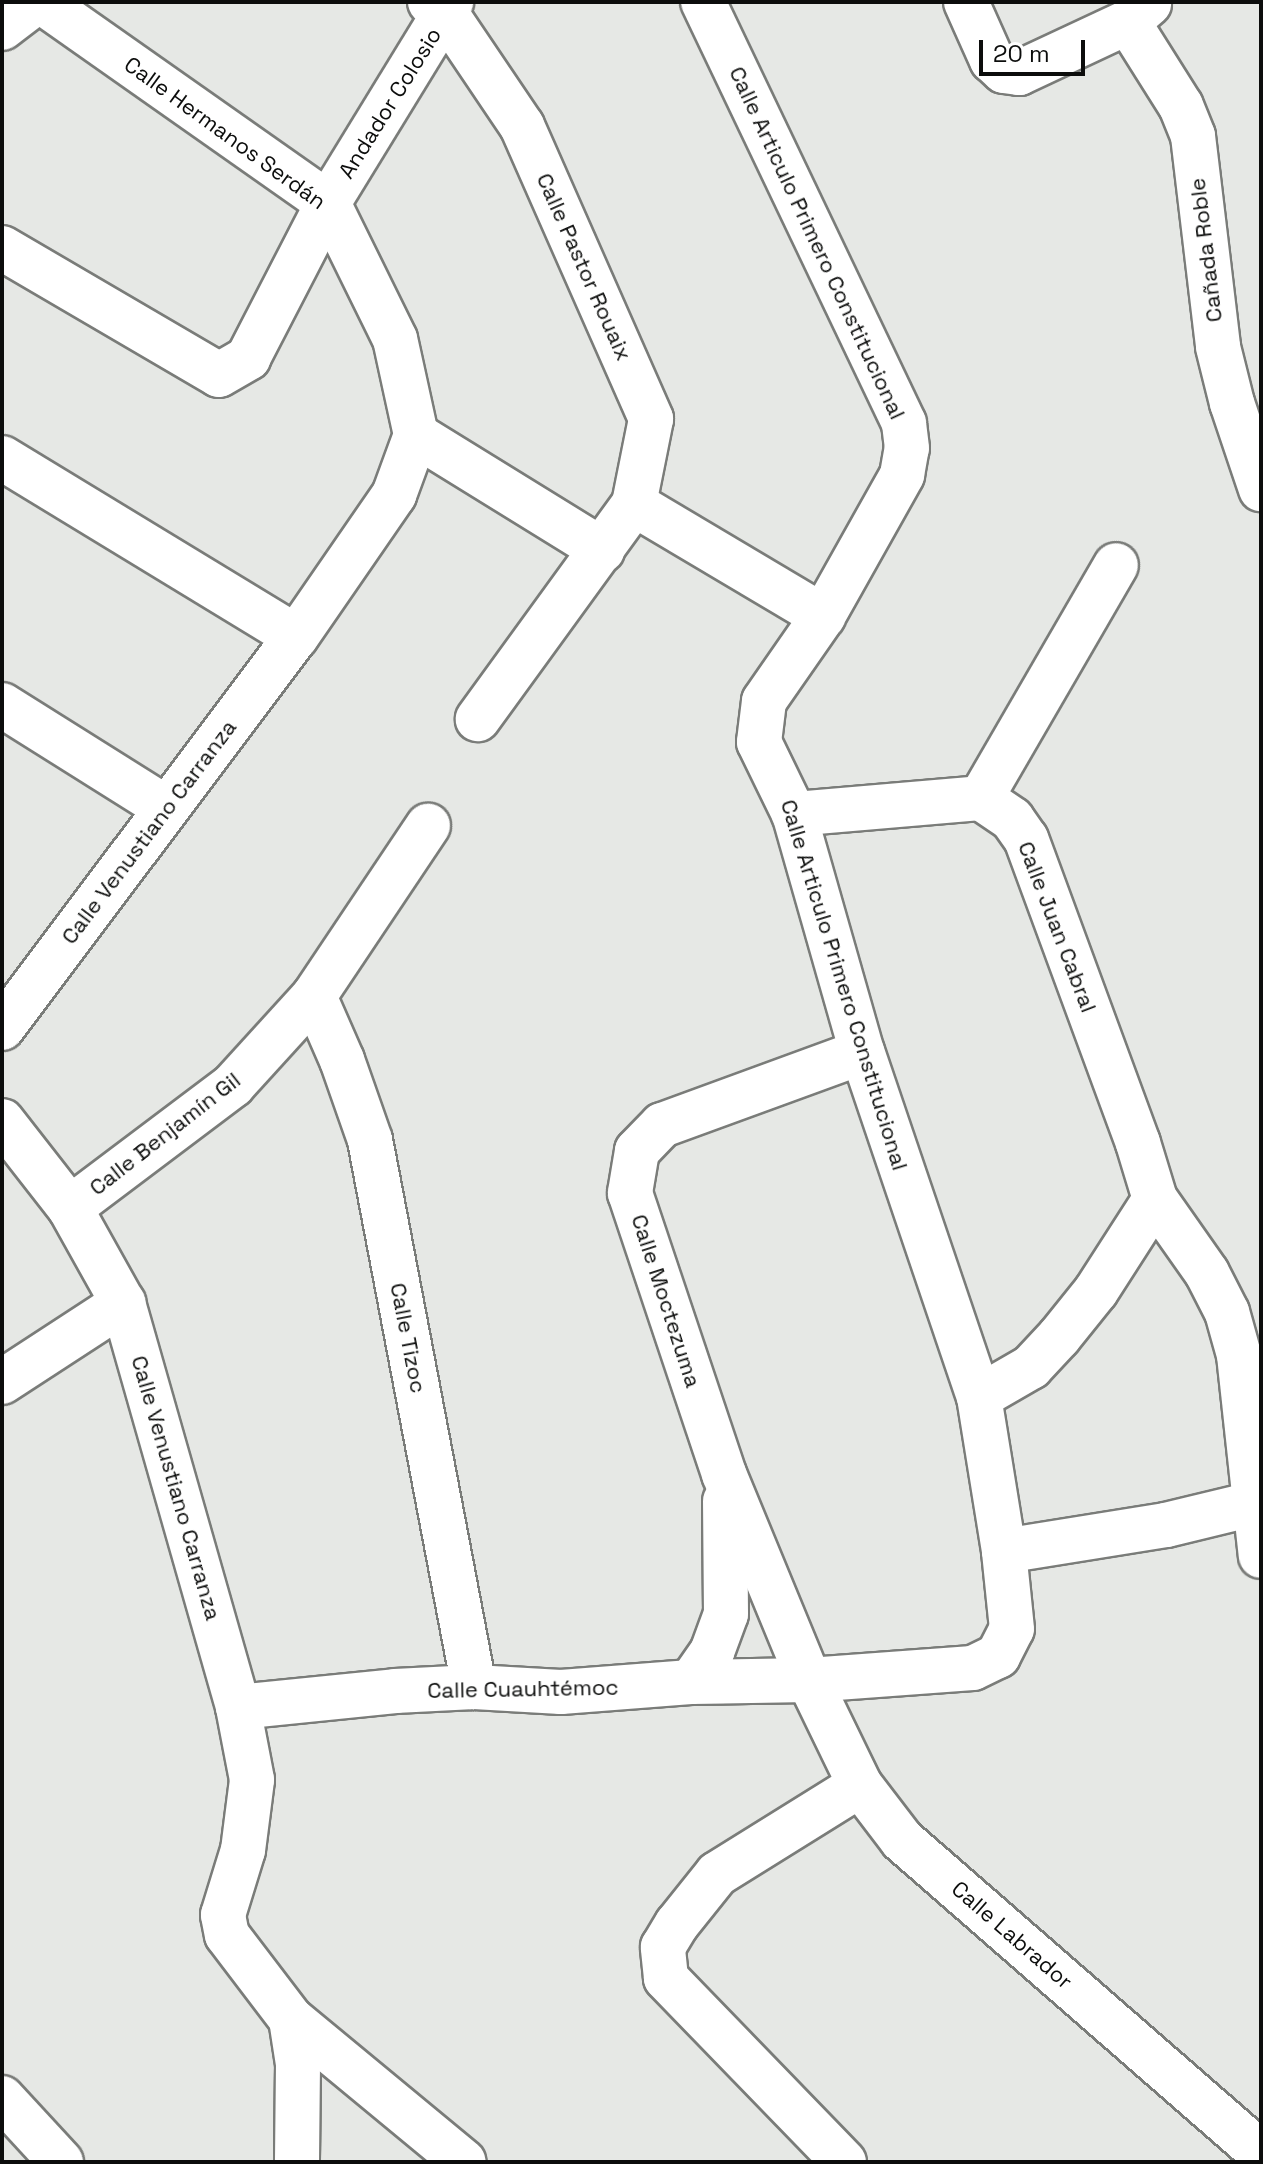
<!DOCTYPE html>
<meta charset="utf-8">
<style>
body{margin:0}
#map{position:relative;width:1263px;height:2164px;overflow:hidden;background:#e6e8e5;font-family:"Space Grotesk",sans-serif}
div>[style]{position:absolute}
.roads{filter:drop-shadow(2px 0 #7a7c79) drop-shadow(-2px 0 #7a7c79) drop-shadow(0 2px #7a7c79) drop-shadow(0 -2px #7a7c79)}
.minor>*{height:44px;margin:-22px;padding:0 22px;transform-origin:22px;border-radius:22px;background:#fff}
span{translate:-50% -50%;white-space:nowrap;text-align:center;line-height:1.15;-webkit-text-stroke:6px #fff;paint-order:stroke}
.street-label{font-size:22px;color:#0c0d0c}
.frame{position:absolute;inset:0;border:4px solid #0c0d0c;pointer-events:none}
.scale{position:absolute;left:979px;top:40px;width:106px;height:36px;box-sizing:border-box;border:4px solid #0c0d0c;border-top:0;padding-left:10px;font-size:24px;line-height:28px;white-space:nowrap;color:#0c0d0c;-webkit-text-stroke:6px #fff;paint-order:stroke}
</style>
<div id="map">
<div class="roads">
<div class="minor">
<div style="left:430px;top:2px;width:18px;rotate:34deg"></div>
<div style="left:445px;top:12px;width:138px;rotate:56deg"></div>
<div style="left:522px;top:126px;width:320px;rotate:66.2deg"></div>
<div style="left:651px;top:419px;width:87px;rotate:101.3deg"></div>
<div style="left:634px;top:504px;width:266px;rotate:126deg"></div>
<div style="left:966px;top:2px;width:64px;rotate:65.9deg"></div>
<div style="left:992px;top:60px;width:16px;rotate:43deg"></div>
<div style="left:1004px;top:71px;width:15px;rotate:8deg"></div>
<div style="left:1019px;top:73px;width:120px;rotate:-25.1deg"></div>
<div style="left:1128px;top:22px;width:28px;rotate:-41deg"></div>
<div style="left:1128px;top:22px;width:99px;rotate:57.8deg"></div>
<div style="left:1181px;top:106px;width:32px;rotate:68deg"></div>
<div style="left:1193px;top:136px;width:212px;rotate:83.2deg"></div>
<div style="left:1218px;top:347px;width:58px;rotate:76deg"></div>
<div style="left:1232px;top:403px;width:91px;rotate:71.4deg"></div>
<div style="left:2px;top:28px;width:43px;rotate:-37.4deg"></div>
<div style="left:2px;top:248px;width:251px;rotate:30.3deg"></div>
<div style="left:219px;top:375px;width:34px;rotate:-30deg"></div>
<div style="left:248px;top:358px;width:174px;rotate:-62.7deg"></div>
<div style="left:328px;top:203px;width:236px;rotate:-58.5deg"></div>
<div style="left:416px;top:435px;width:219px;rotate:31.7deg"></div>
<div style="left:2px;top:458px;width:344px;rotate:31.3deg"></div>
<div style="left:634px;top:504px;width:220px;rotate:30.7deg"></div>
<div style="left:2px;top:705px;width:194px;rotate:32.1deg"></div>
<div style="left:981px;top:798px;width:269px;rotate:-59.9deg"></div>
<div style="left:794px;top:814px;width:188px;rotate:-4.9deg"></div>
<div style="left:314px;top:996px;width:70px;rotate:66.4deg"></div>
<div style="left:342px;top:1060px;width:85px;rotate:70.7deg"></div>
<div style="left:370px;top:1140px;width:557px;rotate:79.23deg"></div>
<div style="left:2px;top:1028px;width:489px;rotate:-53.1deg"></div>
<div style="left:296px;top:637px;width:173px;rotate:-55.4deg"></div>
<div style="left:394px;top:495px;width:64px;rotate:-69.9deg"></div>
<div style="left:416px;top:435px;width:98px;rotate:-102.3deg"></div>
<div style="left:395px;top:339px;width:152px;rotate:-116.2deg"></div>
<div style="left:328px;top:203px;width:350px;rotate:-144.9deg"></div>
<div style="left:862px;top:1052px;width:213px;rotate:159.9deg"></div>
<div style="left:662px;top:1125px;width:36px;rotate:134deg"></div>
<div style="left:637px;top:1151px;width:43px;rotate:99.5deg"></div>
<div style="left:630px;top:1193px;width:296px;rotate:71.5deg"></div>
<div style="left:724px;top:1474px;width:223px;rotate:67.6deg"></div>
<div style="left:809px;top:1680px;width:117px;rotate:64.1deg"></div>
<div style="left:860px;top:1785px;width:69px;rotate:52.6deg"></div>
<div style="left:902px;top:1840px;width:476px;rotate:41.1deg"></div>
<div style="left:2px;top:1121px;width:110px;rotate:52deg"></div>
<div style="left:70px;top:1208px;width:109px;rotate:60.8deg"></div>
<div style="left:123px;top:1303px;width:420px;rotate:74.1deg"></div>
<div style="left:238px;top:1707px;width:74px;rotate:79.1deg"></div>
<div style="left:252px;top:1780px;width:71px;rotate:97.3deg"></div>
<div style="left:243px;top:1850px;width:68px;rotate:107.1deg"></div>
<div style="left:223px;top:1915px;width:20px;rotate:79deg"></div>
<div style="left:227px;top:1935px;width:106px;rotate:52.7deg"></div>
<div style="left:291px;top:2019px;width:224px;rotate:39.6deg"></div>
<div style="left:1155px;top:1199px;width:90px;rotate:54.9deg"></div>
<div style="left:1207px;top:1273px;width:44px;rotate:62.9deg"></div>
<div style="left:1227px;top:1312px;width:45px;rotate:74.4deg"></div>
<div style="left:1239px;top:1355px;width:202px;rotate:83.8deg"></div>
<div style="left:70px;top:1208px;width:204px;rotate:-37deg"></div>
<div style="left:233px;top:1085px;width:120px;rotate:-47.7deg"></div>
<div style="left:314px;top:996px;width:205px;rotate:-56.2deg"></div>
<div style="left:2px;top:1382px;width:145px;rotate:-33.1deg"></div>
<div style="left:979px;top:1397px;width:60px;rotate:-30deg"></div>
<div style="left:1031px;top:1367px;width:41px;rotate:-47deg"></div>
<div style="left:1059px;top:1337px;width:59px;rotate:-51.2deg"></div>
<div style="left:1096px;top:1291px;width:109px;rotate:-57.3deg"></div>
<div style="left:1155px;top:1199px;width:59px;rotate:-106.9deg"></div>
<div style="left:1138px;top:1143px;width:324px;rotate:-110.2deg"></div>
<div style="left:1026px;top:839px;width:24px;rotate:-125deg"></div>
<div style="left:1012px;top:819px;width:37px;rotate:-146deg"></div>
<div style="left:1004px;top:1551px;width:164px;rotate:-9.1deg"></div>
<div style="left:1166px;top:1525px;width:94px;rotate:-13.6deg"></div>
<div style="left:691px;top:1682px;width:37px;rotate:-55deg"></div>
<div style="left:712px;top:1652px;width:40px;rotate:-69.8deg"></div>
<div style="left:726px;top:1614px;width:113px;rotate:-90.5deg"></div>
<div style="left:238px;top:1707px;width:158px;rotate:-5.8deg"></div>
<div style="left:395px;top:1691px;width:79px;rotate:-2.9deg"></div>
<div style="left:474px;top:1687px;width:87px;rotate:3.3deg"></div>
<div style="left:561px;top:1692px;width:130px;rotate:-4.4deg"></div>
<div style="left:691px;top:1682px;width:118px;rotate:-1deg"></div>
<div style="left:809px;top:1680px;width:164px;rotate:-4.2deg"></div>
<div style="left:973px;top:1668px;width:28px;rotate:-26deg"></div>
<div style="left:998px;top:1656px;width:30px;rotate:-63deg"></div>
<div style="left:1012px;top:1629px;width:78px;rotate:-95.9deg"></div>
<div style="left:1004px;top:1551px;width:156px;rotate:-99.2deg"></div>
<div style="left:979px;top:1397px;width:364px;rotate:-108.7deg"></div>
<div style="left:862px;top:1052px;width:248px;rotate:-105.9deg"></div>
<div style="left:794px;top:814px;width:80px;rotate:-115.9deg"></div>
<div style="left:759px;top:742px;width:41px;rotate:-83deg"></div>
<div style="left:764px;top:701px;width:103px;rotate:-55.2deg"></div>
<div style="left:823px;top:616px;width:162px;rotate:-60.7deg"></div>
<div style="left:902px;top:475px;width:27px;rotate:-80deg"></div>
<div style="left:907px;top:448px;width:25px;rotate:-97deg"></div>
<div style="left:904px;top:423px;width:467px;rotate:-115.5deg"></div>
<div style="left:291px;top:2019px;width:46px;rotate:81.2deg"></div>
<div style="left:298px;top:2064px;width:98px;rotate:90.6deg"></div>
<div style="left:2px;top:2098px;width:87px;rotate:47.3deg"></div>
<div style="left:844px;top:2162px;width:256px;rotate:-134.1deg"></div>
<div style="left:666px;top:1978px;width:31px;rotate:-96deg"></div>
<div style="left:663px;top:1947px;width:27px;rotate:-59deg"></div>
<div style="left:677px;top:1924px;width:64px;rotate:-51.3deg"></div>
<div style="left:717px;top:1874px;width:168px;rotate:-31.9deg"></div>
</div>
</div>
<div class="street-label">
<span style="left:390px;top:103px;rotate:-58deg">Andador Colosio</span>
<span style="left:225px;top:133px;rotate:36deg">Calle Hermanos Serdán</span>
<span style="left:817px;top:243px;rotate:65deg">Calle Articulo Primero Constitucional</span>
<span style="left:1206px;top:250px;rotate:-97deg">Cañada Roble</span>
<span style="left:584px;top:267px;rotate:66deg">Calle Pastor Rouaix</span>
<span style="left:149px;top:832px;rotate:-53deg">Calle Venustiano Carranza</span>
<span style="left:1057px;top:927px;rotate:69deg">Calle Juan Cabral</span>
<span style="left:844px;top:985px;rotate:73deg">Calle Articulo Primero Constitucional</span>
<span style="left:165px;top:1134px;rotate:-38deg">Calle Benjamín Gil</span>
<span style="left:666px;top:1301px;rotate:72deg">Calle Moctezuma</span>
<span style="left:408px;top:1338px;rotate:79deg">Calle Tizoc</span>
<span style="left:176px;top:1488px;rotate:74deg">Calle Venustiano Carranza</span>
<span style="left:523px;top:1689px;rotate:-1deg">Calle Cuauhtémoc</span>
<span style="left:1012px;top:1935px;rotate:41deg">Calle Labrador</span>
</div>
<div class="frame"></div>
<div class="scale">20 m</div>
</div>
